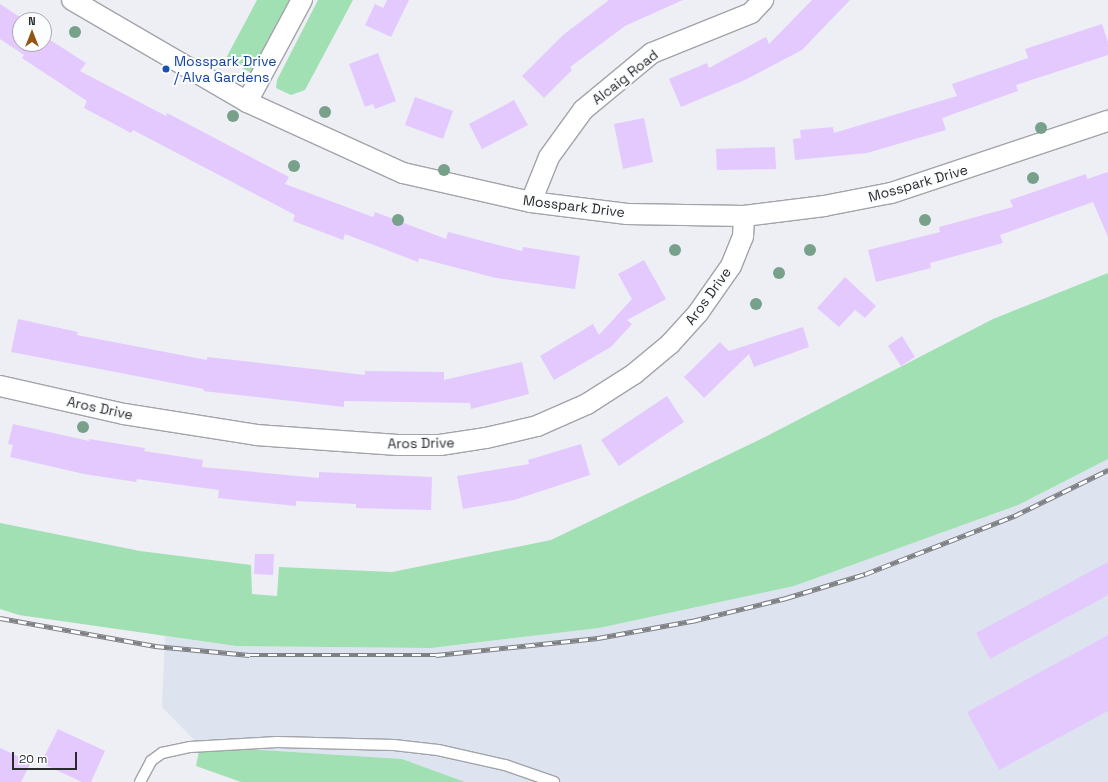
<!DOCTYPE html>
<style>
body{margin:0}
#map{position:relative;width:1108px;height:782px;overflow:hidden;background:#edeff5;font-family:"Space Grotesk",sans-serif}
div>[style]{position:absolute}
.built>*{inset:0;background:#dde4f0}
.green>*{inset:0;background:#a1e0b3}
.building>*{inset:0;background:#e4c9fe}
.roads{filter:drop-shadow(1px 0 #a1a4a9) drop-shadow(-1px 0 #a1a4a9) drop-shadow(0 1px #a1a4a9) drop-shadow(0 -1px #a1a4a9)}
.lane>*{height:10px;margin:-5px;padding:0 5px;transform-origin:5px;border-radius:5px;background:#fff}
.street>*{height:20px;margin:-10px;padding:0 10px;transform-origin:10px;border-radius:10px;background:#fff}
.rail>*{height:4.5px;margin-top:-2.25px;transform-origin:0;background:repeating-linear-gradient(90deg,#fbfdff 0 9px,#7f8084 0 18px);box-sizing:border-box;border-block:1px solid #7f8084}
.trees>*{width:12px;height:12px;margin:-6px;border-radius:50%;background:#78a18c}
.dots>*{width:11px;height:11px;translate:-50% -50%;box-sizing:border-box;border:2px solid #fbfdff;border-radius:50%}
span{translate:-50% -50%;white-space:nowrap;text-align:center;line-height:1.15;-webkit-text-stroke:4px #fbfdff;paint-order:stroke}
.transit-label{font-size:14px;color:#164399}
.left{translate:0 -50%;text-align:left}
.street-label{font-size:14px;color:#292a2c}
.north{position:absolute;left:12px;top:12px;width:40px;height:40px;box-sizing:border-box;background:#fbfdff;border:1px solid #a7a9ab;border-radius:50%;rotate:0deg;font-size:11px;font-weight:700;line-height:16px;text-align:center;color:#292a2c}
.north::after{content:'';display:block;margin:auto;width:14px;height:18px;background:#905613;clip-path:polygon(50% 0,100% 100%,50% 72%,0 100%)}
.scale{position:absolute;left:12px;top:752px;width:65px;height:18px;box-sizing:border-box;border:2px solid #292a2c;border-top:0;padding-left:5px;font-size:12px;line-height:14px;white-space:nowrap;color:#292a2c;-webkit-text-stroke:3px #fbfdff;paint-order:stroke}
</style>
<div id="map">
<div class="built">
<div style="clip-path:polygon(1108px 459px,1108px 782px,465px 782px,402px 759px,200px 746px,162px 707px,165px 636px,236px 646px,431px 648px,599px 628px,794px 586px,1017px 505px)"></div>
</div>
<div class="green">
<div style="clip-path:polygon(257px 0,290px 0,252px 73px,225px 60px)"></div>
<div style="clip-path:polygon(318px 0,353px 0,305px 90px,291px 95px,276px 88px,277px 80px)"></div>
<div style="clip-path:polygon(1108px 273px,1108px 459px,1018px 505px,794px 586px,599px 628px,431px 648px,236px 646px,19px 615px,0 609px,0 523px,140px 551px,251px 565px,252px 594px,277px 596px,279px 567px,392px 572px,551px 540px,763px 438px,993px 319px)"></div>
<div style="clip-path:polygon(200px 746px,402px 759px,465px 782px,241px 782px,196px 766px)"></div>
</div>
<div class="building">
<div style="clip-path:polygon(387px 0,409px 0,391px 37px,365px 25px,375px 4px,383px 8px)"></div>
<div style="clip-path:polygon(609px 0,683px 0,625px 26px,570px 67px,572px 70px,544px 98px,522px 76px,563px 35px)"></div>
<div style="clip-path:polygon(812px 0,850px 0,802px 50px,745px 80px,681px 107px,669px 79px,707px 63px,709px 68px,766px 37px,769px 44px)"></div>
<div style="clip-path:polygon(0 4px,23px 19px,20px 20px,20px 44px,44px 44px,44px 36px,86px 63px,80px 71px,166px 116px,167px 113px,289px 177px,285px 184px,373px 217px,375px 212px,446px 239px,448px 232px,522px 251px,523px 247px,580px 256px,575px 289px,496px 278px,419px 258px,418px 262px,345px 234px,343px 240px,293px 221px,295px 215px,133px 130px,131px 133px,84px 108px,87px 101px,22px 58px,24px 55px,0 39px)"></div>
<div style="clip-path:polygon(1102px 24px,1108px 42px,1108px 55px,1016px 85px,1018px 91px,942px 118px,946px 130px,867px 153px,795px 160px,793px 139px,801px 138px,800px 130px,833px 127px,834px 133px,957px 96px,952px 84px,1028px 58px,1025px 49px)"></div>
<div style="clip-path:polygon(378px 53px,396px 101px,375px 109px,373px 104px,365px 107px,349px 64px)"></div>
<div style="clip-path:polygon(415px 97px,453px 111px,443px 139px,405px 125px)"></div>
<div style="clip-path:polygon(514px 100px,528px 125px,482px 149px,469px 124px)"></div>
<div style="clip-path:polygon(644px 118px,653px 162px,623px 169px,614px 124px)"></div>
<div style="clip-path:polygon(775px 147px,776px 169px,717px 170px,716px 149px)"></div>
<div style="clip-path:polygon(1108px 172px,1108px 237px,1093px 202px,1000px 235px,1003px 243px,930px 263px,931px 268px,876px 282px,868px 250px,940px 232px,939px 227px,1013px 207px,1010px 200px,1086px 174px,1087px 179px)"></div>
<div style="clip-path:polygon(644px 260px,666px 299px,627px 320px,632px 324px,611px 347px,554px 380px,540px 356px,593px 324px,599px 335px,632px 299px,618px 274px)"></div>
<div style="clip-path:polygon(845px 277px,876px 306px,865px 318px,855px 310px,839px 327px,817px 308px)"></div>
<div style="clip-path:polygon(18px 319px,78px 332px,77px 335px,207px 360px,207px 357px,365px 375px,365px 371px,444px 372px,444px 380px,522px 362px,529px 394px,471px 409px,470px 403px,344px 401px,344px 407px,203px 391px,204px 389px,11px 352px)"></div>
<div style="clip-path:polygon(803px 327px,809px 347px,754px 367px,749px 354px,704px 398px,684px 377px,720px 342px,729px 351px)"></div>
<div style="clip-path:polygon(902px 336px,915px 357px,901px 366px,888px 346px)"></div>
<div style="clip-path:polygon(667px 396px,684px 422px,619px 466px,601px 440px)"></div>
<div style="clip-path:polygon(13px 424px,89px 441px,89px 439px,145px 448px,144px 451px,203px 460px,202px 467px,319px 478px,319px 472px,432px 477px,431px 510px,356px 508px,356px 504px,296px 501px,296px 506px,218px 498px,219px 490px,137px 479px,136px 482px,84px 474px,10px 457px,13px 445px,8px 444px)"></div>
<div style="clip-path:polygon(581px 444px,590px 475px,514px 500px,463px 509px,457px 476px,529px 464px,528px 460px)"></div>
<div style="clip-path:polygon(255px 554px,274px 554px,273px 575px,254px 574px)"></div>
<div style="clip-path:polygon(1108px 562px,1108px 595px,990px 659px,976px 633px)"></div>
<div style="clip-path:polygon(1108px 635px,1108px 711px,999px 770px,967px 712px)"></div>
<div style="clip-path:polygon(58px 729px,105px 751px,91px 782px,82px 782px,41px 763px)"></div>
<div style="clip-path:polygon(0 748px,31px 762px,21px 782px,0 782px)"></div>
</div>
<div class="roads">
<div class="lane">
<div style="left:140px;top:782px;width:24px;rotate:-62deg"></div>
<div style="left:151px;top:761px;width:14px;rotate:-36deg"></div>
<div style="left:162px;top:753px;width:29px;rotate:-12deg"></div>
<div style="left:190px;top:747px;width:87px;rotate:-3.3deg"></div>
<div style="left:277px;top:742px;width:117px;rotate:1.5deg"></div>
<div style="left:394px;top:745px;width:44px;rotate:6.5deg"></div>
<div style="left:438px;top:750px;width:69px;rotate:12.6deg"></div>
<div style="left:505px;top:765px;width:52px;rotate:19.1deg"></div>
</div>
<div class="street">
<div style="left:72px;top:0;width:203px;rotate:30.2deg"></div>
<div style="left:247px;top:102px;width:171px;rotate:24.5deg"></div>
<div style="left:403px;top:173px;width:131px;rotate:12.8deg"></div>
<div style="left:531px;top:202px;width:97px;rotate:7.1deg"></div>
<div style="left:627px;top:214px;width:117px;rotate:1deg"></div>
<div style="left:744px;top:216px;width:81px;rotate:-7.1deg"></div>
<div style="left:824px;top:206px;width:68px;rotate:-11deg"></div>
<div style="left:891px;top:193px;width:229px;rotate:-18.4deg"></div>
<div style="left:247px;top:102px;width:116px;rotate:-61.7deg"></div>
<div style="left:531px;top:202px;width:48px;rotate:-68.2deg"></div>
<div style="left:549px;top:157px;width:58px;rotate:-54.1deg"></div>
<div style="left:583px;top:110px;width:89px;rotate:-39.6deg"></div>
<div style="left:652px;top:53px;width:107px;rotate:-22deg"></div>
<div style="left:751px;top:13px;width:18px;rotate:-47deg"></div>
<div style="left:0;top:386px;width:127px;rotate:12.7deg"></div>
<div style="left:124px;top:414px;width:134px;rotate:9deg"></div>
<div style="left:256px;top:435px;width:142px;rotate:4deg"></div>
<div style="left:398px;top:445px;width:42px"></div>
<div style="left:440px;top:445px;width:47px;rotate:-8.7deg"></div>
<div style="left:486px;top:438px;width:52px;rotate:-13.2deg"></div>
<div style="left:537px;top:426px;width:55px;rotate:-23.7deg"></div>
<div style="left:587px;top:404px;width:56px;rotate:-32.6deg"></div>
<div style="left:634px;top:374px;width:47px;rotate:-39.8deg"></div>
<div style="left:670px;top:344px;width:42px;rotate:-47.9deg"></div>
<div style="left:698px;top:313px;width:57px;rotate:-54.9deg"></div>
<div style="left:731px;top:266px;width:31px;rotate:-68deg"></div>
<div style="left:743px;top:237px;width:21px;rotate:-87deg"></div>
</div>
</div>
<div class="rail">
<div style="left:0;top:618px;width:158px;rotate:10.2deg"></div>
<div style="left:155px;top:646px;width:95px;rotate:5.4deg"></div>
<div style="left:250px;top:655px;width:186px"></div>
<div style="left:436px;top:655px;width:163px;rotate:-6deg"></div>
<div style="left:598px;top:638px;width:96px;rotate:-10.3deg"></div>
<div style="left:692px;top:621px;width:97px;rotate:-13.7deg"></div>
<div style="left:786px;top:598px;width:83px;rotate:-16.9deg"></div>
<div style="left:865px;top:574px;width:160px;rotate:-21.3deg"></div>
<div style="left:1014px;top:516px;width:105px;rotate:-26.1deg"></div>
</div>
<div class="trees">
<div style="left:75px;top:32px"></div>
<div style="left:325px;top:112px"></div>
<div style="left:233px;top:116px"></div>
<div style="left:1041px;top:128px"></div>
<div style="left:294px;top:166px"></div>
<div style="left:444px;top:170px"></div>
<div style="left:1033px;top:178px"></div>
<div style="left:398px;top:220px"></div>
<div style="left:925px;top:220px"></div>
<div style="left:675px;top:250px"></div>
<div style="left:810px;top:250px"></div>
<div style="left:779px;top:273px"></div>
<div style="left:756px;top:304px"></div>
<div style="left:83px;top:427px"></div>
</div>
<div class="dots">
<div style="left:166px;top:69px;background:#1a4fb4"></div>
</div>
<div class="transit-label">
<span class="left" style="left:174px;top:69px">Mosspark Drive<br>/ Alva Gardens</span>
</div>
<div class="street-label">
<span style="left:625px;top:77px;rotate:-38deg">Alcaig Road</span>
<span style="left:918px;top:183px;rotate:-16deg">Mosspark Drive</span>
<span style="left:574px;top:206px;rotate:7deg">Mosspark Drive</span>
<span style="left:708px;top:296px;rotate:-54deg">Aros Drive</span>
<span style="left:100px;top:408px;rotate:12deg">Aros Drive</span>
<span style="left:421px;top:443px;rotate:-1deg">Aros Drive</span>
</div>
<div class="north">N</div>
<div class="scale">20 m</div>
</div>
